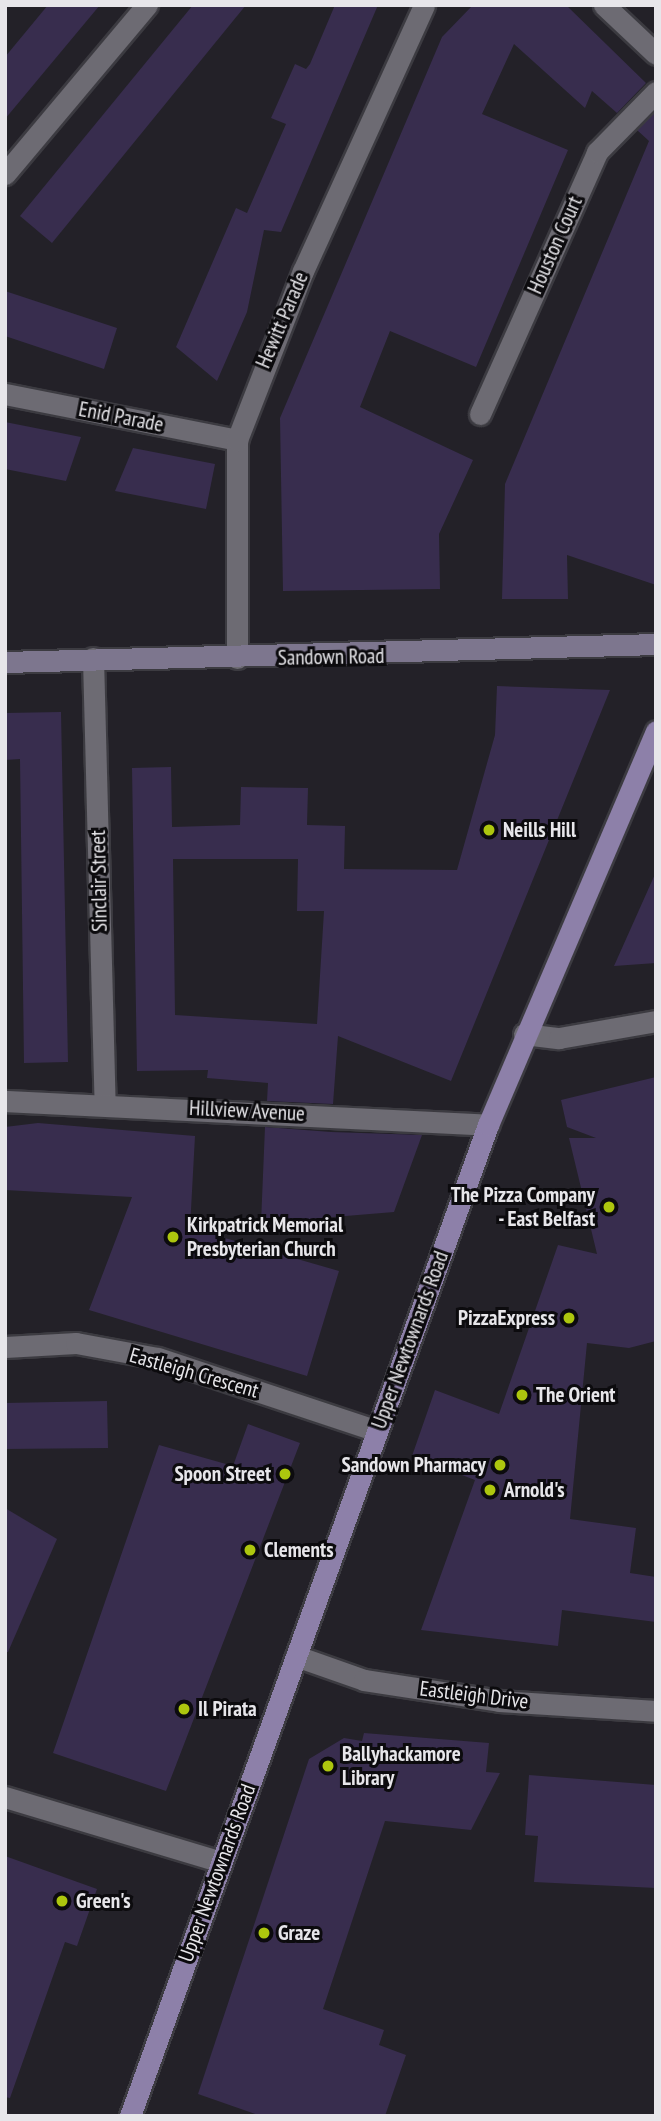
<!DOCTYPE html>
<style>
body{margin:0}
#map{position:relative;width:661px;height:2121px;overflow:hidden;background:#232128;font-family:"PT Sans Narrow",sans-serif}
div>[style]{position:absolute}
.building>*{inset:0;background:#382d4e}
.roads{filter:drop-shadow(2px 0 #3c3b41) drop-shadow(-2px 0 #3c3b41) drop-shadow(0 2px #3c3b41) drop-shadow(0 -2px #3c3b41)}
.street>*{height:21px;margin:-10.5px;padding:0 10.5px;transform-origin:10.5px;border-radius:10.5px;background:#6d6b73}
.secondary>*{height:21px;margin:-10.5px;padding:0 10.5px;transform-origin:10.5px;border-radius:10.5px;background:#7d768e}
.primary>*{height:21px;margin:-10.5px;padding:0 10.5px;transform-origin:10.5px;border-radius:10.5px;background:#8d80a9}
.dots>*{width:19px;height:19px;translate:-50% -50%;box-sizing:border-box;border:4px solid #0c0b0e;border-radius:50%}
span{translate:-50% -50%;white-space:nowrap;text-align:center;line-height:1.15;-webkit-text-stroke:6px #0c0b0e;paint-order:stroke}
.street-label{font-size:21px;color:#e7e6ea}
.poi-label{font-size:21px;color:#e7e6ea;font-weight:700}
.left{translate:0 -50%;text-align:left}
.right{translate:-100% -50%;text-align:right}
.frame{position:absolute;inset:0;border:7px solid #e7e6ea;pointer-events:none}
</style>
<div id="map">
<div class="building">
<div style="clip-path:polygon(48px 5px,100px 5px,5px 119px,5px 57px)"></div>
<div style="clip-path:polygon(193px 5px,246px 5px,52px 243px,20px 216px)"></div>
<div style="clip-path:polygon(335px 5px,378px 5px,281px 232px,264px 230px,247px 312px,217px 381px,176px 347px,236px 208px,247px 213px,286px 124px,271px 118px,295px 64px,306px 69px,310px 64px)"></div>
<div style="clip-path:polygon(473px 5px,566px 5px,646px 83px,617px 113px,592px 91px,585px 108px,514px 44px,482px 114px,568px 150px,476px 367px,390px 331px,360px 407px,473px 460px,439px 534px,440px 589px,283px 591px,280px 418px,442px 37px)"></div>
<div style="clip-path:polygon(656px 111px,656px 585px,567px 555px,568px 599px,502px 599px,505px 484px,649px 141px,637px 130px)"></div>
<div style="clip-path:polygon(5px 291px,117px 328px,104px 369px,5px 336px)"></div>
<div style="clip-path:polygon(5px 422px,81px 437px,66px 481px,5px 469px)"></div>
<div style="clip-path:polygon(133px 448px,215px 464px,206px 509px,115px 491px)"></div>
<div style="clip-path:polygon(evenodd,497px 686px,610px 690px,451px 1081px,338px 1036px,333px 1104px,267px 1101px,268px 1083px,207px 1078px,208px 1070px,137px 1071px,132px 768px,171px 767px,172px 827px,240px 825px,241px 787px,308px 788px,307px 825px,345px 826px,344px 869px,457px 870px,495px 735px,497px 686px,173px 859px,298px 859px,297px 911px,324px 911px,317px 1024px,175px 1015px,173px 859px)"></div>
<div style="clip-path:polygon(61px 712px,68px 1062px,24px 1063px,20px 759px,5px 760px,5px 713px)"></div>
<div style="clip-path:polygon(656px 872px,656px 963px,614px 966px)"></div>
<div style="clip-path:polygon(656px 1077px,656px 1341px,629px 1348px,587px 1343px,570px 1519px,636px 1528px,630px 1573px,656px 1577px,656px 1622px,562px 1610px,558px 1646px,421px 1630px,475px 1480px,412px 1456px,435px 1390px,499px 1414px,558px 1245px,597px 1254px,569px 1138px,596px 1138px,567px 1127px,561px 1100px)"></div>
<div style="clip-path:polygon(38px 1123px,195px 1136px,190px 1228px,339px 1271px,307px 1376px,89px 1310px,132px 1197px,5px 1190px,5px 1127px)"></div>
<div style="clip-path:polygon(265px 1127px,331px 1132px,422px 1135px,394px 1212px,261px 1223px)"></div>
<div style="clip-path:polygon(107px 1401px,108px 1448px,5px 1449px,5px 1403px)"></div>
<div style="clip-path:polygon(248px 1424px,300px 1443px,166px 1791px,53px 1753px,159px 1445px,233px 1466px)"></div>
<div style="clip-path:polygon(5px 1508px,57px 1539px,8px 1652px,5px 1652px)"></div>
<div style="clip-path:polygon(364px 1733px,489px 1743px,486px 1772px,500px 1773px,471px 1830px,385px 1821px,323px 2009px,384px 2030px,379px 2045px,406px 2055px,385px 2116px,261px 2116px,198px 2094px,309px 1759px,344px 1738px,362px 1741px)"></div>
<div style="clip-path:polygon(529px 1775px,656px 1785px,656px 1888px,534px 1882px,538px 1836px,525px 1835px)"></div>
<div style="clip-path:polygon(5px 1856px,97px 1889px,77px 1946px,65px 1942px,10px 2098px,5px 2097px)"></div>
</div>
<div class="roads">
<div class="street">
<div style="left:604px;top:5px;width:71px;rotate:43.3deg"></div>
<div style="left:5px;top:174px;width:221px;rotate:-50deg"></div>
<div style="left:5px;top:394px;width:237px;rotate:11.2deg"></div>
<div style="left:480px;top:414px;width:287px;rotate:-65.9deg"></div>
<div style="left:597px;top:152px;width:84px;rotate:-45.5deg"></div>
<div style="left:93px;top:658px;width:445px;rotate:88.5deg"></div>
<div style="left:237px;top:658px;width:218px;rotate:-90deg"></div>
<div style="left:237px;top:440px;width:181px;rotate:-68.7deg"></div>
<div style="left:303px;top:271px;width:292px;rotate:-65.5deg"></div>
<div style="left:524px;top:1034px;width:35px;rotate:7deg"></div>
<div style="left:559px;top:1038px;width:98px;rotate:-9.9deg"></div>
<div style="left:5px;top:1101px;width:484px;rotate:2.8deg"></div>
<div style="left:5px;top:1347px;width:71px;rotate:-3.2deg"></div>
<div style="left:76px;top:1343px;width:83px;rotate:10.4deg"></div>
<div style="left:158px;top:1358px;width:231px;rotate:18.4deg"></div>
<div style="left:296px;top:1656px;width:72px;rotate:19.4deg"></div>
<div style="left:364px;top:1680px;width:137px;rotate:8.8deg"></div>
<div style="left:499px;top:1701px;width:157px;rotate:3.6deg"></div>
<div style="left:5px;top:1797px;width:226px;rotate:16.7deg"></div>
</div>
<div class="secondary">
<div style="left:5px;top:662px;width:651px;rotate:-1.58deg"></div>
</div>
<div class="primary">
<div style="left:130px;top:2116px;width:1054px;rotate:-70.14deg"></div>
<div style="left:488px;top:1125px;width:428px;rotate:-66.9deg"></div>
</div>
</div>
<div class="dots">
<div style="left:489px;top:830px;background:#adc60e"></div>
<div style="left:609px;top:1207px;background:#adc60e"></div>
<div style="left:173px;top:1237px;background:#adc60e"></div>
<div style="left:569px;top:1318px;background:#adc60e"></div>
<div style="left:522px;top:1395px;background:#adc60e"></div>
<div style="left:500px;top:1465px;background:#adc60e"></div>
<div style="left:285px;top:1474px;background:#adc60e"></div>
<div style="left:490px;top:1490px;background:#adc60e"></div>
<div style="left:250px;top:1550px;background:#adc60e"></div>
<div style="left:184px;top:1709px;background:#adc60e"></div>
<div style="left:328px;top:1766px;background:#adc60e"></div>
<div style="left:62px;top:1901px;background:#adc60e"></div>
<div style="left:264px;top:1933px;background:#adc60e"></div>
</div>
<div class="street-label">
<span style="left:555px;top:245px;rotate:-66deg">Houston Court</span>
<span style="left:282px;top:320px;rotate:-67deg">Hewitt Parade</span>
<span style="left:121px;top:417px;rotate:11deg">Enid Parade</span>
<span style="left:331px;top:657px;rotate:-1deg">Sandown Road</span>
<span style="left:99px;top:881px;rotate:-91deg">Sinclair Street</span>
<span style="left:247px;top:1111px;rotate:3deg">Hillview Avenue</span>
<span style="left:410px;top:1340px;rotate:-70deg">Upper Newtownards Road</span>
<span style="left:194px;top:1373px;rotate:16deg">Eastleigh Crescent</span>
<span style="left:474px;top:1695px;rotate:7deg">Eastleigh Drive</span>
<span style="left:217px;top:1873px;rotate:-70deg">Upper Newtownards Road</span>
</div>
<div class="poi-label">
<span class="left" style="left:503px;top:830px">Neills Hill</span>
<span class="right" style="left:595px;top:1207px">The Pizza Company<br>- East Belfast</span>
<span class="left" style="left:187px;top:1237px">Kirkpatrick Memorial<br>Presbyterian Church</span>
<span class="right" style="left:555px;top:1318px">PizzaExpress</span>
<span class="left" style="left:536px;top:1395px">The Orient</span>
<span class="right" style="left:486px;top:1465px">Sandown Pharmacy</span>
<span class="right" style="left:271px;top:1474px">Spoon Street</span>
<span class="left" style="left:504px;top:1490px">Arnold's</span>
<span class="left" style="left:264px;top:1550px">Clements</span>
<span class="left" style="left:198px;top:1709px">Il Pirata</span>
<span class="left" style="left:342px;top:1766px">Ballyhackamore<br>Library</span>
<span class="left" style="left:76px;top:1901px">Green's</span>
<span class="left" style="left:278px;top:1933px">Graze</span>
</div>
<div class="frame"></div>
</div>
